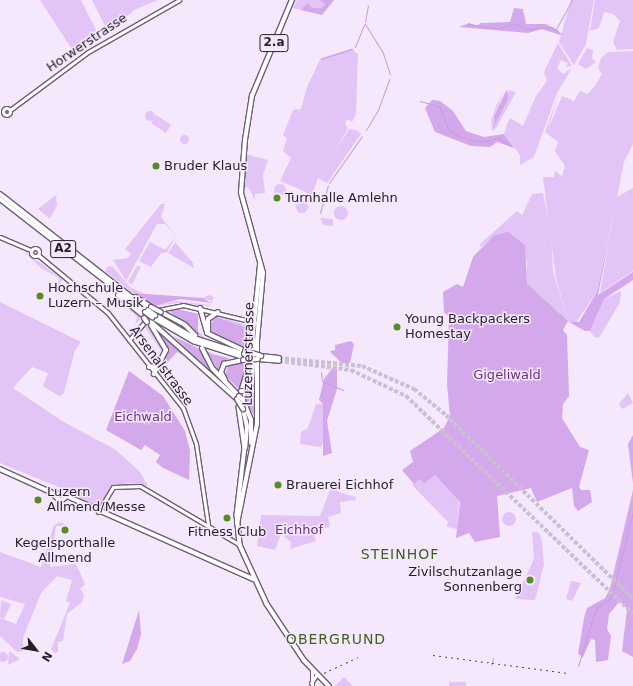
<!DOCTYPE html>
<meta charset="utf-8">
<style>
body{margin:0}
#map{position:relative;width:633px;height:686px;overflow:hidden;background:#f5e8fd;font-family:"DejaVu Sans",sans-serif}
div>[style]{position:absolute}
.green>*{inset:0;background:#e3c4f6}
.round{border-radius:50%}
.forest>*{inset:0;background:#d3a9eb}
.stream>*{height:1px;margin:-0.5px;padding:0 0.5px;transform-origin:0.5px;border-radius:0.5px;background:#c79ddf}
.highway-tunnel>*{height:4px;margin-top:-2px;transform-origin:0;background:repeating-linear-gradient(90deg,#cbc0d2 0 4px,transparent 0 6px)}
.roads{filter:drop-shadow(1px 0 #6c5f75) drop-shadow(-1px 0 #6c5f75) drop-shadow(0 1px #6c5f75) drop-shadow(0 -1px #6c5f75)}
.secondary>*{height:3px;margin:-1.5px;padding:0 1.5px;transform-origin:1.5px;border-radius:1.5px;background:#fff}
.secondary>.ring{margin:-1.5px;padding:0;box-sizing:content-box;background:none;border:3px solid #fff;border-radius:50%}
.primary>*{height:3.5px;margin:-1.75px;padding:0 1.75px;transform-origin:1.75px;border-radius:1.75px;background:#fff}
.highway>*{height:4px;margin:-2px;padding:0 2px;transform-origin:2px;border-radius:2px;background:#fff}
.rail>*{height:1px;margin-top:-0.5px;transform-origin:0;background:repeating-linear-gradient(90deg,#504a55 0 2px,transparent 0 6px)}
.bridges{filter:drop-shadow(1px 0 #6c5f75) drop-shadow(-1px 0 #6c5f75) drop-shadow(0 1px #6c5f75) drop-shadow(0 -1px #6c5f75)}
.highway-bridge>*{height:4px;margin:-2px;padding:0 2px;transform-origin:2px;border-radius:2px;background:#fff}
.dots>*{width:11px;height:11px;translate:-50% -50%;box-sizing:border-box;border:2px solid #f5e8fd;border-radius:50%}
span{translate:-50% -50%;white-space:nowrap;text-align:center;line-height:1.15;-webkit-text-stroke:3px #f5e8fd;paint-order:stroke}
.shield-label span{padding:1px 3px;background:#f5e8fd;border:1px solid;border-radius:3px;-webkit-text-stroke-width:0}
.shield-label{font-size:12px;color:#241f28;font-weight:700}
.street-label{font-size:13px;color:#241f28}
.poi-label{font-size:13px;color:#241f28}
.left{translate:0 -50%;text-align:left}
.right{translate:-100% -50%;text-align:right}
.park-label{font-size:13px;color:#673381}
.neighbourhood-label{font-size:14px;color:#3d5f1f;letter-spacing:1px}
.north{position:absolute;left:16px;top:630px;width:40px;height:40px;-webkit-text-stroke:3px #f5e8fd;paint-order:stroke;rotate:121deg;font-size:11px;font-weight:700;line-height:16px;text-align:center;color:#241f28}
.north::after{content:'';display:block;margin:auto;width:14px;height:18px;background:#241f28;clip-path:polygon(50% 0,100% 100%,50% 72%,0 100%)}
</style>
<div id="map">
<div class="green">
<div style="clip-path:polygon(40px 0,81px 0,100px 38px,73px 51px)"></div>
<div style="clip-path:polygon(92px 0,158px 0,134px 10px,115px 28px,113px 24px,106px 28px)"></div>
<div style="clip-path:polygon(297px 0,334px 0,322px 15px,293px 8px)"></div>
<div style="clip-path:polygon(571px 0,594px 0,586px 44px,574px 65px,559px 42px)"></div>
<div style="clip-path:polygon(595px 0,633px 0,633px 49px,617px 50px,613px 42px,620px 21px,613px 14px,604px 12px,599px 28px,590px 31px)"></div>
<div style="clip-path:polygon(558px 43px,572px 66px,566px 67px,568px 63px,561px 60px,557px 68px,563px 74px,572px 68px,557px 93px,534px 157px,520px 165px,520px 155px,504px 134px,507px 124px,510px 118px,523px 126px,536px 96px,547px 81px,544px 72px)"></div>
<div style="clip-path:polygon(587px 48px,593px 50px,592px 58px,596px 62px,586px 69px,578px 64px)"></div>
<div style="clip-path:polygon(351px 49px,358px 54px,356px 114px,352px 122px,347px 119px,345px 124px,348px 128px,334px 153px,349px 129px,357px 130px,361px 134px,327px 183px,318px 178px,310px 201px,307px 201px,306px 192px,280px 181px,291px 158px,283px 151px,287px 139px,283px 135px,293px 110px,301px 109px,307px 87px,321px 58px)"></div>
<div style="clip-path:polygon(633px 51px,633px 144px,624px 162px,617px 197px,633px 188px,633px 271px,600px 293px,615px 207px,597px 292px,575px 324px,568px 321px,556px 279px,543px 177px,554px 177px,555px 171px,562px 176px,565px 166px,555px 151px,558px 142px,545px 132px,558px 96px,548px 129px,562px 96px,574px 101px,580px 91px,587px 94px,595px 86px,602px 74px,598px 67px,601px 58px,608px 52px)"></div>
<div style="clip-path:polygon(509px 90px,516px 92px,496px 128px,493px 131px,492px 130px,491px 120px,497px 104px,504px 92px,493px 118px,493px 130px)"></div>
<div class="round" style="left:145px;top:111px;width:10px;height:10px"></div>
<div style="clip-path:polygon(156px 115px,171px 125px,166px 133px,151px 123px)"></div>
<div class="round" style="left:179.5px;top:134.5px;width:9px;height:9px"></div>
<div style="clip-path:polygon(246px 154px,268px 160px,263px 175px,265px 193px,255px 194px,255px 200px,248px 187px,244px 188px)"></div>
<div class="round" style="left:274px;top:184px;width:12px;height:12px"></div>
<div style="clip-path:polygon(543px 193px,551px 230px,553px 272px,568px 321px,526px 284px,527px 262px,504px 235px,493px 236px,481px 247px,479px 245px,517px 211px,522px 215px,532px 194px)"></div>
<div style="clip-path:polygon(56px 195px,57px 205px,50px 219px,38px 209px)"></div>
<div class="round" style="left:296px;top:201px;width:12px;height:12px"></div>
<div style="clip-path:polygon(161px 204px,165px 204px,161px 217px,175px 235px,165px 224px,157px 224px,126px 281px,113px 260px,128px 258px,131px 254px,125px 249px)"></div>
<div class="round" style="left:334px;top:206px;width:14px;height:14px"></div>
<div style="clip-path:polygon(320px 218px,333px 219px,333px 226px,323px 225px)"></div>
<div style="clip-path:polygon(176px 236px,167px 252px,161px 253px,151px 267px,139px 261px,150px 242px,165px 250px)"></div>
<div style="clip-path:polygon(175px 242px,193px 263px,194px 268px,168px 253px)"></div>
<div style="clip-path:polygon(23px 250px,61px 278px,62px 280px,58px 286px,59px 278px,41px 268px)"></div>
<div style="clip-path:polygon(108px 266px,113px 267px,130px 287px,144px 294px,133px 293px,105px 271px)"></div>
<div style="clip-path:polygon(137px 266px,141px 266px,132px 285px,128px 282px)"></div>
<div style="clip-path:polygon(105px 285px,141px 318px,135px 325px,137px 317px)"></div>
<div style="clip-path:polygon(621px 291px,620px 302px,599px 338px,594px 337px,590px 331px,604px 299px)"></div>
<div style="clip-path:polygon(209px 295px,214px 297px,210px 306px,177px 303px,155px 306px,177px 301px,210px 305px,211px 301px,203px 298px)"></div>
<div style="clip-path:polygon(0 302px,81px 342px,75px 350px,64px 393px,59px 396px,43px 386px,48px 373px,32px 367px,13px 388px,62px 421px,116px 450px,140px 472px,148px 486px,130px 483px,114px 485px,99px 506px,95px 507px,68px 491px,0 463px)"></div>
<div style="clip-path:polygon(216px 315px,246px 325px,250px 330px,219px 317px,208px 326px)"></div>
<div style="clip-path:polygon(146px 323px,165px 351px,163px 359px,155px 366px,149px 364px,156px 363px,162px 352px,145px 327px,134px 341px)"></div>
<div style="clip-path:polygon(628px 393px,633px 403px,622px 409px,619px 404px)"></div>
<div style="clip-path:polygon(316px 404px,323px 404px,323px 443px,321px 447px,300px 444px,301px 432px,308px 428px)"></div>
<div style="clip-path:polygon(435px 475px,459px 501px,457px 529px,447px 527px,448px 522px,412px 485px,419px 479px,424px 484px)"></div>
<div style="clip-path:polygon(333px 482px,338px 492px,356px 497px,356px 500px,340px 502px,341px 513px,328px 517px,330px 527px,313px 531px,316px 541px,290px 549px,291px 542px,281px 534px,275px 550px,257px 546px,261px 515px,320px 516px)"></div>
<div class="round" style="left:502px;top:512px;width:14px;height:14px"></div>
<div style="clip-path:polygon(60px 522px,69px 526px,56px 526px,50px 567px,76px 564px,85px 584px,80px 589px,84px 594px,82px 602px,67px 614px,63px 641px,58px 642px,58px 652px,54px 653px,51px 649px,70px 603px,66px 601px,72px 580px,57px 576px,41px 593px,23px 638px,23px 651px,17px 652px,0 636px,0 618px,16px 624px,25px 604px,0 597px,0 552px,41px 567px,54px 525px)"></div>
<div style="clip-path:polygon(532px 532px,539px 533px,542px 541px,544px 565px,535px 600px,515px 599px,534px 559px)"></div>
<div style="clip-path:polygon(571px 581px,581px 583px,572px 601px,566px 599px)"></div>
<div style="clip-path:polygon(1px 600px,11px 604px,4px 619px,0 617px)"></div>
<div style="clip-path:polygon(9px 651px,20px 659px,8px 665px)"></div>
<div class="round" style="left:-2px;top:652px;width:10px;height:10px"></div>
<div style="clip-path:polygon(344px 677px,353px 686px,335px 686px)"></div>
<div style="clip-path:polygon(449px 682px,466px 682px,466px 686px,449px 686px)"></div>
</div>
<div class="forest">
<div style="clip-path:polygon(319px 0,334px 0,322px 15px,301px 10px,308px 3px,312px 8px,322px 8px,325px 4px)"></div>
<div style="clip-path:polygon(514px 8px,523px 9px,526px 24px,546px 24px,559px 31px,560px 35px,542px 29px,528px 33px,459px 27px,469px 23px,478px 26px,480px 23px,510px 22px)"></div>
<div style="clip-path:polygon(507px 89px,508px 99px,493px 129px,494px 116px)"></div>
<div style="clip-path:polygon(432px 100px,440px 101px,453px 111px,466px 131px,484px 137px,504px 134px,514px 148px,497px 142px,490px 147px,471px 146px,435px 132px,425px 108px)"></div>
<div style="clip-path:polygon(615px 210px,598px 295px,633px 272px,633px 280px,604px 299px,590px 331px,585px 331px,569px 322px,579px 322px,597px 292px)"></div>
<div style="clip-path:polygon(508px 232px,525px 245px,527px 284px,568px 321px,563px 330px,567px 335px,569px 396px,563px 404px,562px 418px,580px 447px,589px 450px,579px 487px,581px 490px,590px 490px,592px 502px,578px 511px,574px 506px,572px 488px,537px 502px,531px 488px,497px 496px,500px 537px,475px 542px,469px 533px,456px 538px,460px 502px,435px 475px,424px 484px,419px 479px,414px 484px,402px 470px,413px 462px,410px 451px,444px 428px,450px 416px,447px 385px,449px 316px,444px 313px,443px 292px,457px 284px,463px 287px,473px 257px,493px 236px)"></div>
<div style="clip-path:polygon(133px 293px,203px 298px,211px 303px,180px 299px,155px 306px)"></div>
<div style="clip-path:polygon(174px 308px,198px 314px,198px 331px,205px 339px,168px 310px)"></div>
<div style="clip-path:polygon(161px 313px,178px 321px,192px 334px,159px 314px)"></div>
<div style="clip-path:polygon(217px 317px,247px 328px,249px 350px,211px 332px,208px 326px)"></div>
<div style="clip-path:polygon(162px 335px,185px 356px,177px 352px,159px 372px,157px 370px,168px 352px)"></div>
<div style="clip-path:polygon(173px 336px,200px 349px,216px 375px,215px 376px)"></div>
<div style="clip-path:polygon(351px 341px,354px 344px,350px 363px,342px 363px,332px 354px,330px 351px,335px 350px,335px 345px)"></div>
<div style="clip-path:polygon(207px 351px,212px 354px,229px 358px,218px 370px)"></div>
<div style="clip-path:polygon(233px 363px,247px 364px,239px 389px,225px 376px,228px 365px)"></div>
<div style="clip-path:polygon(333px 367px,337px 369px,337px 389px,327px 421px,332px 453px,323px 456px,323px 404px,319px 400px,324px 379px)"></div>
<div style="clip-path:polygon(129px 371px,163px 396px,185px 431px,190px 451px,189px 480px,163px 468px,156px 462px,160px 455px,145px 445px,141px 450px,106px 430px)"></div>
<div style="clip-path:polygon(254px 392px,256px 402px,255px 417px,242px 395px)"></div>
<div style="clip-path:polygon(633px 435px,633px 483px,628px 444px)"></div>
<div style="clip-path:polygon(633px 490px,633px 657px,622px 651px,627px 609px,620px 601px,609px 614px,607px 629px,611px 636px,608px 660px,596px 662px,595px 640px,591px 639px,583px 657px,578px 654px,584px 618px,587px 608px,605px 598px,610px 588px)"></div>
<div style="clip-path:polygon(139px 610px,141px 634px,137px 649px,130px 661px,122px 664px)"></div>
</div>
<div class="stream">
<div style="left:365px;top:22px;width:17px;rotate:-80deg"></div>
<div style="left:365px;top:24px;width:34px;rotate:58deg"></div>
<div style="left:383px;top:53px;width:22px;rotate:72deg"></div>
<div style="left:468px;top:24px;width:30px;rotate:8deg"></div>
<div style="left:498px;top:28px;width:18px;rotate:-13deg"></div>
<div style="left:516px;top:24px;width:12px;rotate:24deg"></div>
<div style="left:527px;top:29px;width:24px;rotate:-5deg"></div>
<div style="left:551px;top:27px;width:12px;rotate:35deg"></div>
<div style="left:556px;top:29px;width:33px;rotate:-61deg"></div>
<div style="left:355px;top:47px;width:24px;rotate:-68deg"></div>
<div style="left:321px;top:59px;width:33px;rotate:-18deg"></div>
<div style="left:420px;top:101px;width:20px;rotate:15deg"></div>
<div style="left:439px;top:106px;width:27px;rotate:68deg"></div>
<div style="left:449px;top:131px;width:16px;rotate:27deg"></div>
<div style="left:463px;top:138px;width:19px;rotate:12deg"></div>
<div style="left:482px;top:142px;width:16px;rotate:-14deg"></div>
<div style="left:498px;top:138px;width:16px;rotate:30deg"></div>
<div style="left:366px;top:130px;width:23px;rotate:-59deg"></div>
<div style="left:378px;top:110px;width:33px;rotate:-70deg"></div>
<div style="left:329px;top:183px;width:57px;rotate:-54.9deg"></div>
<div style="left:320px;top:213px;width:29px;rotate:-74deg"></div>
<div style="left:321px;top:372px;width:9px;rotate:84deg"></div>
<div style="left:322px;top:381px;width:23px;rotate:23deg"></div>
<div style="left:491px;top:665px;width:7px;rotate:-74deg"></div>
<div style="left:578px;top:666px;width:61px;rotate:-72.8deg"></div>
<div style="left:596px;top:608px;width:18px;rotate:-34deg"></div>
<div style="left:611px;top:598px;width:89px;rotate:-75.7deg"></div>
</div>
<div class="highway-tunnel">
<div style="left:279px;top:358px;width:83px;rotate:5.5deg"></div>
<div style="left:362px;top:366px;width:57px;rotate:23.9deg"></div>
<div style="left:414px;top:389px;width:41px;rotate:39.1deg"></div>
<div style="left:446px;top:415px;width:262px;rotate:44.5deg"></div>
<div style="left:279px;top:361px;width:73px;rotate:7.1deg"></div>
<div style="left:351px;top:370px;width:61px;rotate:25.3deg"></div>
<div style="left:406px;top:396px;width:315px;rotate:43.8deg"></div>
</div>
<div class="roads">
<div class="secondary">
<div class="ring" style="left:3.5px;top:108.5px;width:4px;height:4px"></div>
<div style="left:10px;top:110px;width:97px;rotate:-36.6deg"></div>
<div style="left:88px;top:52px;width:105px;rotate:-29.7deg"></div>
<div style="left:0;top:237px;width:34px;rotate:23deg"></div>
<div class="ring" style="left:31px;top:248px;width:5px;height:5px"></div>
<div style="left:38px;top:255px;width:91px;rotate:39.6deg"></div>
<div style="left:108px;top:313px;width:121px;rotate:51.7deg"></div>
<div style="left:183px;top:408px;width:38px;rotate:70deg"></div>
<div style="left:196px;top:444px;width:81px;rotate:81.5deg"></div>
<div style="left:158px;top:310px;width:25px;rotate:-11deg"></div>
<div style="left:183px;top:305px;width:77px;rotate:13.5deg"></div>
<div style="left:129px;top:340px;width:33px;rotate:-49deg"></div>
<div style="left:98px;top:512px;width:29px;rotate:-59deg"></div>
<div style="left:113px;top:487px;width:27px;rotate:-2deg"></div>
<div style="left:140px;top:486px;width:116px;rotate:30.5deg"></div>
<div style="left:311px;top:683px;width:11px;rotate:-56deg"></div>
<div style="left:312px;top:686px;width:16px;rotate:-90deg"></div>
</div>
<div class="primary">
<div style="left:242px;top:389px;width:28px;rotate:-73deg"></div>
<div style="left:250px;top:362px;width:97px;rotate:-84.1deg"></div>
<div style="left:239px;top:407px;width:41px;rotate:81.7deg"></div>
<div style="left:245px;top:448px;width:67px;rotate:96.8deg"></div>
<div style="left:237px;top:515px;width:30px;rotate:84deg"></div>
<div style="left:240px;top:545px;width:65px;rotate:65.4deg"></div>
<div style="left:267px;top:604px;width:67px;rotate:56.5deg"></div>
<div style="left:304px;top:660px;width:36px;rotate:46deg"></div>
<div style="left:0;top:469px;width:56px;rotate:24.3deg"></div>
<div style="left:51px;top:492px;width:13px;rotate:42deg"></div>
<div style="left:61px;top:501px;width:8px;rotate:-40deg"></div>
<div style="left:67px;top:496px;width:6px;rotate:-141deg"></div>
<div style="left:62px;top:492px;width:6px;rotate:129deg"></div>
<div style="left:67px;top:496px;width:204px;rotate:24deg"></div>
<div style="left:237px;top:524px;width:102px;rotate:-78.7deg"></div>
<div style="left:257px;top:424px;width:83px;rotate:-90deg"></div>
<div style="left:257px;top:341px;width:68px;rotate:-85deg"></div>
<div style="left:263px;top:273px;width:83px;rotate:-105.4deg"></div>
<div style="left:241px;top:193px;width:53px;rotate:-85.7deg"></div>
<div style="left:245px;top:140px;width:45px;rotate:-81deg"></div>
<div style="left:252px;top:96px;width:104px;rotate:-67.4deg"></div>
</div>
<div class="highway">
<div style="left:0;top:194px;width:188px;rotate:38.1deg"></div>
<div style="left:0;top:199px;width:184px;rotate:37.9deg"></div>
<div style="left:118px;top:295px;width:35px;rotate:39deg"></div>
<div style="left:135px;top:297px;width:19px;rotate:32deg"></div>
<div style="left:200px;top:308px;width:26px;rotate:74deg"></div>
<div style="left:207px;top:333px;width:42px;rotate:25.3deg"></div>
<div style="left:161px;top:312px;width:26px;rotate:28deg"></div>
<div style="left:184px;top:324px;width:16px;rotate:45deg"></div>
<div style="left:155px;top:315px;width:45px;rotate:30.5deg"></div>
<div style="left:194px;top:338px;width:52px;rotate:17.7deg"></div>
<div style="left:152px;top:317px;width:48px;rotate:30.3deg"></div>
<div style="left:193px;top:341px;width:52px;rotate:17.7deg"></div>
<div style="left:149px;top:320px;width:118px;rotate:41.9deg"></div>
<div style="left:151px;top:325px;width:29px;rotate:59deg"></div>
<div style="left:166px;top:350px;width:27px;rotate:117deg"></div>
<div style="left:208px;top:331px;width:12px;rotate:-90deg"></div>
<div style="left:208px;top:319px;width:12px;rotate:-35deg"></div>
<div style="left:253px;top:339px;width:11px;rotate:90deg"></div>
<div style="left:202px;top:348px;width:22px;rotate:63deg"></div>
<div style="left:212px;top:368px;width:39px;rotate:46deg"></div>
<div style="left:261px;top:356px;width:18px;rotate:6deg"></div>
<div style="left:258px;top:359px;width:21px;rotate:5deg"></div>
<div style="left:149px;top:367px;width:9px;rotate:-6deg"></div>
<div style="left:225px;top:380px;width:9px;rotate:-117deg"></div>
<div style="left:221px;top:372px;width:9px;rotate:-69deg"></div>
<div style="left:224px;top:364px;width:19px;rotate:-12deg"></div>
<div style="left:245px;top:391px;width:11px;rotate:-49deg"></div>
<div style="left:252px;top:383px;width:20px;rotate:-87deg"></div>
<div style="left:243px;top:400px;width:22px;rotate:68deg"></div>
<div style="left:251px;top:420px;width:23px;rotate:90deg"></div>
<div style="left:243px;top:409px;width:18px;rotate:77deg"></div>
<div style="left:247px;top:427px;width:21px;rotate:95deg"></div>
</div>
</div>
<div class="rail">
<div style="left:433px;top:655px;width:136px;rotate:7.6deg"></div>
<div style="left:324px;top:673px;width:40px;rotate:-25deg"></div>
</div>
<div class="bridges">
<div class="highway-bridge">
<div style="left:151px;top:307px;width:11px;rotate:27deg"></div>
<div style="left:148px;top:310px;width:9px;rotate:36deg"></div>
<div style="left:145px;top:312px;width:9px;rotate:36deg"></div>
<div style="left:144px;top:318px;width:5px;rotate:53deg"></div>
<div style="left:245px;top:351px;width:17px;rotate:17deg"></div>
<div style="left:244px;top:354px;width:9px;rotate:6deg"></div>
<div style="left:243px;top:360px;width:15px;rotate:-4deg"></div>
<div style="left:241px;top:391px;width:4px"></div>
<div style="left:239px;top:396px;width:6px;rotate:45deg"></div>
<div style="left:237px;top:399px;width:12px;rotate:59deg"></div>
</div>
</div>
<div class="dots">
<div style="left:156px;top:166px;background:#578c25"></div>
<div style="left:277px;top:198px;background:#578c25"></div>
<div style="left:40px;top:296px;background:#578c25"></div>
<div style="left:397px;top:327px;background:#578c25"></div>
<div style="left:278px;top:485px;background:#578c25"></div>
<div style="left:38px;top:500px;background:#578c25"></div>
<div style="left:227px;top:518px;background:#578c25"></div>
<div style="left:65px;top:530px;background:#578c25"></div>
<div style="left:530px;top:580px;background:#578c25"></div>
</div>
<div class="shield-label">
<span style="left:274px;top:43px">2.a</span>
<span style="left:63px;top:249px">A2</span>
</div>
<div class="street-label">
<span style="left:87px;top:43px;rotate:-34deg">Horwerstrasse</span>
<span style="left:249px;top:354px;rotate:-89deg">Luzernerstrasse</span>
<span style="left:161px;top:366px;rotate:53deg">Arsenalstrasse</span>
</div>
<div class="poi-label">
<span class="left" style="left:164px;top:166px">Bruder Klaus</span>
<span class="left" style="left:285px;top:198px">Turnhalle Amlehn</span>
<span class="left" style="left:48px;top:296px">Hochschule<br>Luzern – Musik</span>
<span class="left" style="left:405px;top:327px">Young Backpackers<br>Homestay</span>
<span class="left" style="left:286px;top:485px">Brauerei Eichhof</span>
<span class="left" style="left:47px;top:500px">Luzern<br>Allmend/Messe</span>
<span style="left:227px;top:532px">Fitness Club</span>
<span style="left:65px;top:551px">Kegelsporthalle<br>Allmend</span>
<span class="right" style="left:522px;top:580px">Zivilschutzanlage<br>Sonnenberg</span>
</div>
<div class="park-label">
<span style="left:507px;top:375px">Gigeliwald</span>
<span style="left:143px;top:417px">Eichwald</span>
<span style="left:299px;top:530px">Eichhof</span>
</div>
<div class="neighbourhood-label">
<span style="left:400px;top:554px">STEINHOF</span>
<span style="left:336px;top:639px">OBERGRUND</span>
</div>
<div class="north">N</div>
</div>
